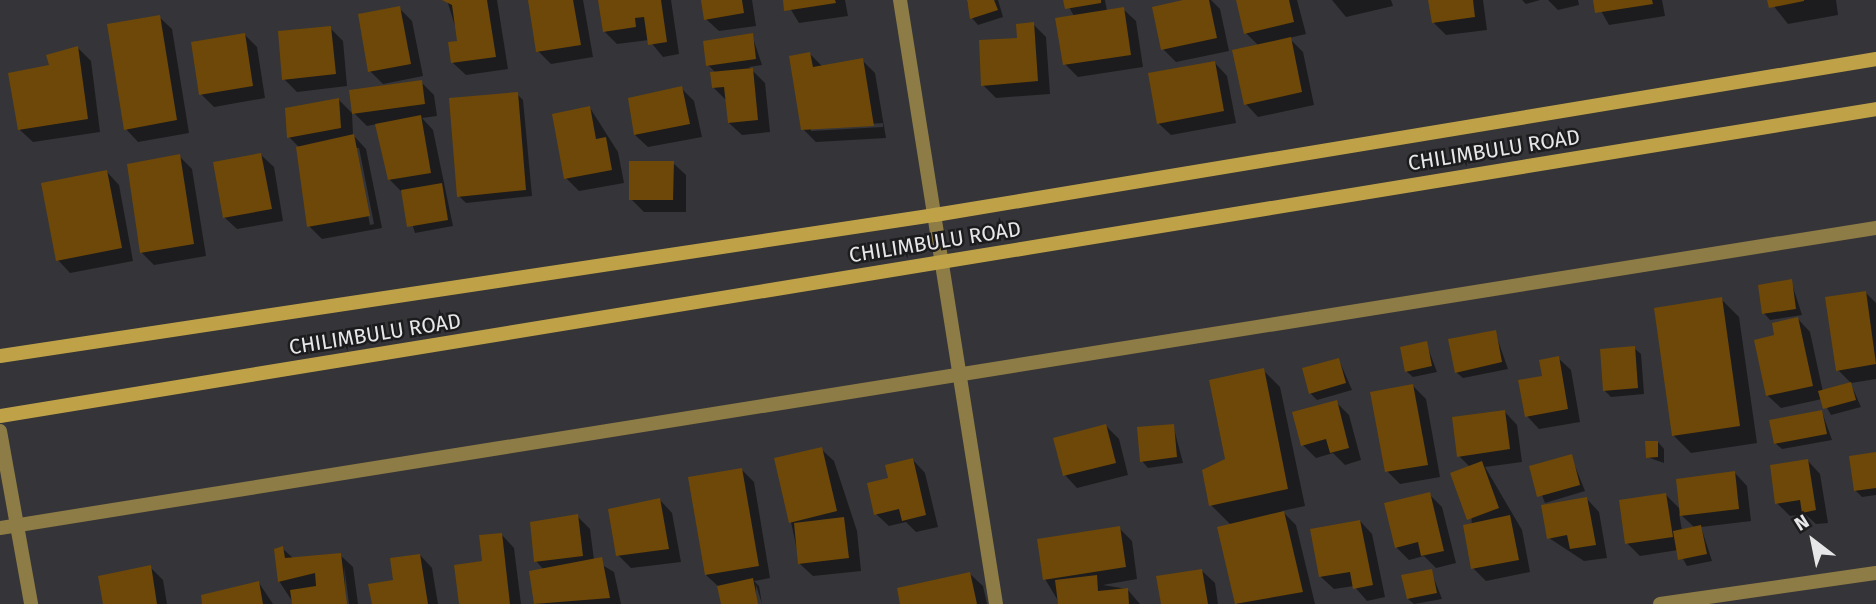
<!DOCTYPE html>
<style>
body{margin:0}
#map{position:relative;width:1876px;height:604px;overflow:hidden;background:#353438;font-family:"Fira Sans",sans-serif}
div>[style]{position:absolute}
.shadow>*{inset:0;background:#0007}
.building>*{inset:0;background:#6d4808}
.street>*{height:14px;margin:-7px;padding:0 7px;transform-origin:7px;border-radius:7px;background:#8d7c45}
.secondary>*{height:14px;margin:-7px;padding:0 7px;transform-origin:7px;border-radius:7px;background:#bfa247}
span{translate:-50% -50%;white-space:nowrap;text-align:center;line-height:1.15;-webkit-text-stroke:5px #1c1c1e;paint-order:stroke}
.street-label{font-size:21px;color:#e7e7e9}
.north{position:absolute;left:1778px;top:506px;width:70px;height:70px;-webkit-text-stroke:5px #1c1c1e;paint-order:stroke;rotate:328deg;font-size:19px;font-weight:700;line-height:28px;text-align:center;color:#e7e7e9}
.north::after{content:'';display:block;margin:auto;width:24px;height:32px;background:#e7e7e9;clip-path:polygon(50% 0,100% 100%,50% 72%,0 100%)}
</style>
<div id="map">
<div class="shadow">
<div style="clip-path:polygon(447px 0,497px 0,508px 69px,466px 75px,453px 63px,460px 42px)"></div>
<div style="clip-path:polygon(530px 0,583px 0,593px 57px,551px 64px,538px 51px)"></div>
<div style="clip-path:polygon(600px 0,671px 0,679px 54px,663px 57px,649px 40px,617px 44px,605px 32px)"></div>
<div style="clip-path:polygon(703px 0,752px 0,756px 26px,719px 31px,706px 19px)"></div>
<div style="clip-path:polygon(785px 0,845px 0,848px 16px,799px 23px)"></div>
<div style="clip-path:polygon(998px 0,1003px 17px,978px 25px,972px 18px,967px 2px)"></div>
<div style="clip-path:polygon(1065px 0,1105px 0,1107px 11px,1123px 9px,1136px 21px,1143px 67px,1078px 77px,1065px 64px,1074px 16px)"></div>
<div style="clip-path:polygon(1191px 0,1211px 0,1220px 9px,1229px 51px,1176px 62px,1163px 49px)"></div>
<div style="clip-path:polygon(1238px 0,1297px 0,1306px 34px,1289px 38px,1303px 52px,1314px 105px,1258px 117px,1246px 104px,1259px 46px,1246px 33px)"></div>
<div style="clip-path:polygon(1332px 0,1391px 0,1393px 6px,1346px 17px)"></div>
<div style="clip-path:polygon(1430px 0,1483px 0,1487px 30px,1446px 35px,1434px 23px)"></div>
<div style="clip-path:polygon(1522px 0,1540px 0,1526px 4px)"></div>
<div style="clip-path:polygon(1548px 0,1578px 0,1579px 5px,1558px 10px)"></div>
<div style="clip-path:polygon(1595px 0,1662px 0,1665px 16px,1609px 25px)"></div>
<div style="clip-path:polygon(1769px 0,1836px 0,1838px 15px,1788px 24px)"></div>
<div style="clip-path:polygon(399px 8px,412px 21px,423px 76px,383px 84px,370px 71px)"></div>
<div style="clip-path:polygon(159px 17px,172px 29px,189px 133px,138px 142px,126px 129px)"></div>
<div style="clip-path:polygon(1033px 24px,1046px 37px,1050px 94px,996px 98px,983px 85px)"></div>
<div style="clip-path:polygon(330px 28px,343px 41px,347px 86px,297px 92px,284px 79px)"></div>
<div style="clip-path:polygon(244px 34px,257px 47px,265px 98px,214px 107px,201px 94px)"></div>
<div style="clip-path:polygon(752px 35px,762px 65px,749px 67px,765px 83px,770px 132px,742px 135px,729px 123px,727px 101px,713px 87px,716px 73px,708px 65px)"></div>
<div style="clip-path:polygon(78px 48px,91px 61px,100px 132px,33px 142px,20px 130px)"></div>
<div style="clip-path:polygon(evenodd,810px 54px,823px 67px,862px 60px,875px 73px,886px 138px,816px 142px,803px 129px,810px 54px,883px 123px,883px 127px,811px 131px,811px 128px,883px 123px)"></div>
<div style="clip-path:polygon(1215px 63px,1227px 76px,1236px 123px,1171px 135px,1158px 123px)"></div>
<div style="clip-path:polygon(421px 82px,434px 95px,437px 116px,422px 118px,433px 130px,453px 226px,415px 233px,402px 192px,389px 179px,377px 124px,367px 126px,354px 113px)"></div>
<div style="clip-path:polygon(681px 88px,694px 101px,702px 137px,648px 147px,635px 135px)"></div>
<div style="clip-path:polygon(517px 94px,523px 100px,532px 196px,466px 203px,459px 196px)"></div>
<div style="clip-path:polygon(evenodd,339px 100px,352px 113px,353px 135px,366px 149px,382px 228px,322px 239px,309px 226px,300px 148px,289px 137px,339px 100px,355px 148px,359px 148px,374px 224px,370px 225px,355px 148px)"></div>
<div style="clip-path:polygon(590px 108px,618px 152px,624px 183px,579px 191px,566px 178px)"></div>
<div style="clip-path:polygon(261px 155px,274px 167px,283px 221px,237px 229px,224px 217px)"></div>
<div style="clip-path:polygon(179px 156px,192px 169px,206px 256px,154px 265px,141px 252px)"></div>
<div style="clip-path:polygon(673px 163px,686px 175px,686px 212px,644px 212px,631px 199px)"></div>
<div style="clip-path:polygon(107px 172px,119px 185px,133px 261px,70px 273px,58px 260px)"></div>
<div style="clip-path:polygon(1791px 281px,1802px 315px,1770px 320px,1764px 313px)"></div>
<div style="clip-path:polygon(1866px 293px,1876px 303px,1876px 379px,1851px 383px,1838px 370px)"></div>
<div style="clip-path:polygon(1721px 299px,1739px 317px,1757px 443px,1691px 453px,1674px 436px)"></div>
<div style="clip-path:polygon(1798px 319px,1810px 332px,1823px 392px,1851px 384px,1861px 407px,1831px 415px,1822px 399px,1781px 408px,1768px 396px,1776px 337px)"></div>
<div style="clip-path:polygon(1495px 332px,1508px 369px,1463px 378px,1456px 372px)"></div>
<div style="clip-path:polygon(1426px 343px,1437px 372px,1413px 377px,1406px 371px)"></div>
<div style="clip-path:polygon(1634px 348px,1641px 354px,1644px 394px,1611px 397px,1604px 390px)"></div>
<div style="clip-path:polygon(1558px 358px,1571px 370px,1580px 422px,1539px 429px,1527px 416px)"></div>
<div style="clip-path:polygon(1339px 360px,1352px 390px,1317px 400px,1310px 393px)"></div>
<div style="clip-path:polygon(1263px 370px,1280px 387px,1305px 506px,1282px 511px,1296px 525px,1315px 604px,1237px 604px,1219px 528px,1231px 525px,1211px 505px)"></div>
<div style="clip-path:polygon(1413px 386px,1426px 399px,1440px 477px,1400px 484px,1387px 471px)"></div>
<div style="clip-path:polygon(1336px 402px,1349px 415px,1361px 460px,1345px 465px,1333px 453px,1316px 458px,1303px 445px)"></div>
<div style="clip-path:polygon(1505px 412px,1517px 425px,1522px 462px,1485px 467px,1522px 530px,1530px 572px,1486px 581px,1473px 568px,1470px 467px,1459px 456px)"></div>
<div style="clip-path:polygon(1822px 412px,1832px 440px,1782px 449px,1775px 443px)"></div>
<div style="clip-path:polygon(1173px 425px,1183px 463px,1148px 468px,1142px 461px)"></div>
<div style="clip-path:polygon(1106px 426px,1119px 439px,1128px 475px,1077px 488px,1065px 475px)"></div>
<div style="clip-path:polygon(1658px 442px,1664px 449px,1664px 463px,1647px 457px)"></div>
<div style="clip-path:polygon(821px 449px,834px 461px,857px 531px,861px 571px,813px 576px,800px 564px,791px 522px)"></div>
<div style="clip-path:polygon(1876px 454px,1876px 495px,1862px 497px,1855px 490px)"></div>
<div style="clip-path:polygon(1571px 456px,1585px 491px,1545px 503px,1531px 467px)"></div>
<div style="clip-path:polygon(913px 460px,925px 473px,938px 527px,916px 532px,906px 522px,889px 526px,876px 514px,890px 480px)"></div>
<div style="clip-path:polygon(1808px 461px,1820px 474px,1828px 523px,1816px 524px,1805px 514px,1790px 516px,1777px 503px)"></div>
<div style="clip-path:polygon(741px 469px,754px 482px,770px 578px,754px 581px,759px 586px,762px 604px,756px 585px,756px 604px,723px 604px,719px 587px,706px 575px)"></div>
<div style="clip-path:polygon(evenodd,1735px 473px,1747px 486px,1751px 521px,1701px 527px,1712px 561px,1687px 566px,1678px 550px,1640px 556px,1627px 543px,1666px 495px,1681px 510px,1735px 473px,1679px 513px,1695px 528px,1682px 531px,1679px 513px)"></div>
<div style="clip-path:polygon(1429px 494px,1442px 507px,1456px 563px,1436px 568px,1424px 556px,1409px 560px,1396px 547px)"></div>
<div style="clip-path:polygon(1587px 499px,1599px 512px,1607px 558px,1584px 561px,1549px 538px)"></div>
<div style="clip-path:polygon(660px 500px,672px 513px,681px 562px,631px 568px,618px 555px)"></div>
<div style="clip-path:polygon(577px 516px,590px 529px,594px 560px,614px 572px,621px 604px,536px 604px,531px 572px,544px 570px,536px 561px)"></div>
<div style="clip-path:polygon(1360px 521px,1372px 534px,1385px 597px,1367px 601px,1354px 586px,1334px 589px,1321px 577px)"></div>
<div style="clip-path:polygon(1119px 528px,1132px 541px,1137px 579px,1103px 585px,1127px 589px,1140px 604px,1060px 604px,1045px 579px)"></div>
<div style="clip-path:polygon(502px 535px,514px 548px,521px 604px,460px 604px)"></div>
<div style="clip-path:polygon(282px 548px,294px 559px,340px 555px,353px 567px,358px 604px,349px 604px,344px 566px,346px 604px,294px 604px,279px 581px)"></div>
<div style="clip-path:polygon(420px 555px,432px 568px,438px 604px,373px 604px)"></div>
<div style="clip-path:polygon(150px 567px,163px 580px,167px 604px,105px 604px)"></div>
<div style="clip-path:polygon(1202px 571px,1215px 583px,1218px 604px,1163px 604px)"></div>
<div style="clip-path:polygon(1431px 571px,1442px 599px,1414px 604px,1408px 599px)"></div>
<div style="clip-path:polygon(970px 574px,983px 586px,987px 604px,902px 604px)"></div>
<div style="clip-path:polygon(259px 583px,273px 604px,204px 604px)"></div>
</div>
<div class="building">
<div style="clip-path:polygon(442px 0,487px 0,496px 57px,451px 63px,448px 42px,457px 41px,452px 5px)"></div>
<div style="clip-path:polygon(528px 0,573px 0,581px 45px,536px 52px)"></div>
<div style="clip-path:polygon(598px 0,661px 0,667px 42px,648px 45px,644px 17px,635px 18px,636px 27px,603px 32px)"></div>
<div style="clip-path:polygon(701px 0,742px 0,744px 13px,704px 20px)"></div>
<div style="clip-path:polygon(783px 0,835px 0,836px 3px,784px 11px)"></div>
<div style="clip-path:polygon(967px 0,994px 0,998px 10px,970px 19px)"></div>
<div style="clip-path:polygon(1063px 0,1101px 0,1101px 3px,1065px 9px)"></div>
<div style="clip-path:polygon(1183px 0,1209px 0,1217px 38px,1161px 50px,1152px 7px)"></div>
<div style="clip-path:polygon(1236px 0,1289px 0,1294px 22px,1244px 34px)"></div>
<div style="clip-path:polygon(1428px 0,1473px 0,1475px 17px,1432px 23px)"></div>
<div style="clip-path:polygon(1593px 0,1652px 0,1653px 4px,1595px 13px)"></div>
<div style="clip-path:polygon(1767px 0,1804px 0,1804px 1px,1769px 8px)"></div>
<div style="clip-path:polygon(400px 6px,411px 64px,368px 72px,358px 14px)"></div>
<div style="clip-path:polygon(1124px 7px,1131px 55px,1063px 65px,1055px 18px)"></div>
<div style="clip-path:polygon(160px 15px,177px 120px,124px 130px,107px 24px)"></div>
<div style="clip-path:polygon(1034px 22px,1038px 81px,981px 86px,979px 40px,1017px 38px,1016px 24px)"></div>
<div style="clip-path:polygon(331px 26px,336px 74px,282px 80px,278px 31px)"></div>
<div style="clip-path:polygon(245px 33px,253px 86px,199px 95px,191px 42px)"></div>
<div style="clip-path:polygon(753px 33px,756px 59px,706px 66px,703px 41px)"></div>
<div style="clip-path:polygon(1291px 37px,1302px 92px,1244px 105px,1232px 50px)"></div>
<div style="clip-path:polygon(78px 46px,88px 119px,18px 130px,8px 73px,49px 65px,46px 55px)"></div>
<div style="clip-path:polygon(810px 52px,813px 67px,863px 58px,874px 126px,801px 130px,789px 56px)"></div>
<div style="clip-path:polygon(1215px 61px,1224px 111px,1157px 124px,1148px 73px)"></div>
<div style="clip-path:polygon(753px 68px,758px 120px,728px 123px,724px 87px,712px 88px,710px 72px)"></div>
<div style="clip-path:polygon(422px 80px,425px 104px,352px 114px,349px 90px)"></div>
<div style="clip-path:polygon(682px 86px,690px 124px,634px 135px,628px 98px)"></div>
<div style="clip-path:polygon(518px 92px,526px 190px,457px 197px,449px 98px)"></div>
<div style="clip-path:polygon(339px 98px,341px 128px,287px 138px,285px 108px)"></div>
<div style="clip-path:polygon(590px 106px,596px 139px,606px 137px,612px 170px,564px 179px,552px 114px)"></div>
<div style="clip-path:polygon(421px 115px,431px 173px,388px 180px,375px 124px)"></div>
<div style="clip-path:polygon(354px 134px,370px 216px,307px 227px,296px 147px)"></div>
<div style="clip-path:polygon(261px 153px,272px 209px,223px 218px,213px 162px)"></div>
<div style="clip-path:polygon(180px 154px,194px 244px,140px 253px,127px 164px)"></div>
<div style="clip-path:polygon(629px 161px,674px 161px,673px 200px,629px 200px)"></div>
<div style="clip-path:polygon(107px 170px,122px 248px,56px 261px,41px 183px)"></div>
<div style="clip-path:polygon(442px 183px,448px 220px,407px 227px,401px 190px)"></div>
<div style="clip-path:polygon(1792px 279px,1796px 309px,1762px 314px,1758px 285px)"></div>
<div style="clip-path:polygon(1866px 291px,1876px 364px,1836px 371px,1825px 297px)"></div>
<div style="clip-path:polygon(1722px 297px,1740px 426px,1672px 436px,1654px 308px)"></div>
<div style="clip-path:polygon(1798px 317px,1813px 386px,1766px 396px,1754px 340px,1774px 335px,1772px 323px)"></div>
<div style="clip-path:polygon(1496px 330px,1502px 362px,1455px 373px,1448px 339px)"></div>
<div style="clip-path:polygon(1427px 341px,1432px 366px,1405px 372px,1400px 347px)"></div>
<div style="clip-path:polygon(1635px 346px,1638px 388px,1603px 391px,1600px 349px)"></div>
<div style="clip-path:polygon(1559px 356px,1568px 409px,1525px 417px,1518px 380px,1542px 376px,1539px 360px)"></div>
<div style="clip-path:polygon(1339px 358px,1346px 383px,1309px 394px,1302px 368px)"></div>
<div style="clip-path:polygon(1264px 368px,1288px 489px,1209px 506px,1202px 470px,1225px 459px,1209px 380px)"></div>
<div style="clip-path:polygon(1851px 382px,1856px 400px,1823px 409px,1818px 391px)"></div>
<div style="clip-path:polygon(1413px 384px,1428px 465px,1385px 472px,1370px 392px)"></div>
<div style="clip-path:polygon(1337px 400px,1349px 448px,1330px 453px,1326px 439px,1301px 446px,1292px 412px)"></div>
<div style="clip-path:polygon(1505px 410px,1510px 449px,1457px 457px,1452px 417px)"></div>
<div style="clip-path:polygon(1822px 410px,1827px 434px,1774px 444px,1769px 420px)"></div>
<div style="clip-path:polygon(1106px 424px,1116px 463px,1063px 476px,1053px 438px)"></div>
<div style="clip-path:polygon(1174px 424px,1177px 457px,1140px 462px,1137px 427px)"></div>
<div style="clip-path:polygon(1645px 441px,1658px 441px,1658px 457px,1646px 458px)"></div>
<div style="clip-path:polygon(822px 447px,837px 511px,789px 523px,774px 458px)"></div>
<div style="clip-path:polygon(1876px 452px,1876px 488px,1854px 491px,1849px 456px)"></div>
<div style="clip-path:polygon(1572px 454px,1580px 485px,1537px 497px,1529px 466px)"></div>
<div style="clip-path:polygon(913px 458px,926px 515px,902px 521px,899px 509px,874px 515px,867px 483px,888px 478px,885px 465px)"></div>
<div style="clip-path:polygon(1808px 459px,1816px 510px,1802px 513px,1800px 500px,1775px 504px,1770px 465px)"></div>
<div style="clip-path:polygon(1482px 461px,1499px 508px,1467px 520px,1450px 473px)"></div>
<div style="clip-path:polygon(742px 468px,759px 566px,705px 575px,688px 477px)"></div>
<div style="clip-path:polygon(1735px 471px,1739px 509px,1680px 516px,1676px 479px)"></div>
<div style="clip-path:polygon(1430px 492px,1444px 551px,1421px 556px,1418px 542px,1395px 548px,1384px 503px)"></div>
<div style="clip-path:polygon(1666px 493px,1673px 537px,1625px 544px,1619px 500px)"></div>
<div style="clip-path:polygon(1587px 497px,1596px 545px,1570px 549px,1567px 535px,1547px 539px,1541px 505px)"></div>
<div style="clip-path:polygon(660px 498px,669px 549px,616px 556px,608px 509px)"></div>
<div style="clip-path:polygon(1284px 511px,1303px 592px,1235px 604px,1217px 527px)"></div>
<div style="clip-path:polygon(578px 514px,583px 556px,534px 562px,530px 522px)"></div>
<div style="clip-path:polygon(1510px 515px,1519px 560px,1471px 569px,1463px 525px)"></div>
<div style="clip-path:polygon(844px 517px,849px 558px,798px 564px,794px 523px)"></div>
<div style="clip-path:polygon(1360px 520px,1373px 585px,1353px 589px,1350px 572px,1319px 577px,1310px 529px)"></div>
<div style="clip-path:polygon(1701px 525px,1707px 554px,1678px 560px,1673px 531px)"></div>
<div style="clip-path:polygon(1120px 526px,1126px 567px,1043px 580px,1037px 539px)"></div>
<div style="clip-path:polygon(502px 533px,510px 604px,459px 604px,454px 565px,482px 561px,479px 535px)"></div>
<div style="clip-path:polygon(283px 546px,285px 558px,341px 553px,347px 604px,292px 604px,290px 590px,316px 586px,315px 573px,278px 582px,274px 549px)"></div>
<div style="clip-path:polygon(420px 554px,428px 604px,372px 604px,368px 584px,393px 580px,390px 558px)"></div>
<div style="clip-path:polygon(602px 557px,610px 598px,534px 604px,529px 571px)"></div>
<div style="clip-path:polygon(151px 565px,157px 604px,103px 604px,98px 576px)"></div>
<div style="clip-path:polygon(1202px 569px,1208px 604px,1161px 604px,1156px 576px)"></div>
<div style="clip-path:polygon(1432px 569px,1437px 593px,1407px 599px,1401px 575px)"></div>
<div style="clip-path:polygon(970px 572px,977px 604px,900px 604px,897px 588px)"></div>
<div style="clip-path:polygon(1097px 575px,1098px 591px,1128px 588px,1129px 604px,1058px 604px,1055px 580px)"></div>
<div style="clip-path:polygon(753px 578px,758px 604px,721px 604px,717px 586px)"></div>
<div style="clip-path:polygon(259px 581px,263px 604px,202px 604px,201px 595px)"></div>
</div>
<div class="street">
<div style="left:900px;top:0;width:612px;rotate:80.97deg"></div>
<div style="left:0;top:431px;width:176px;rotate:79.8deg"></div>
<div style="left:0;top:528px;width:1900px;rotate:-9.09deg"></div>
<div style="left:1660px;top:604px;width:218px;rotate:-8.2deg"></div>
</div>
<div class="secondary">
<div style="left:0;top:356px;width:946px;rotate:-8.58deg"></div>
<div style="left:935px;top:215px;width:954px;rotate:-9.41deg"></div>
<div style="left:0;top:416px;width:1901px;rotate:-9.29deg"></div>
</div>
<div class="street-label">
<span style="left:1494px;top:150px;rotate:-9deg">CHILIMBULU ROAD</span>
<span style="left:935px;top:242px;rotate:-9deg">CHILIMBULU ROAD</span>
<span style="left:375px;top:334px;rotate:-9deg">CHILIMBULU ROAD</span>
</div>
<div class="north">N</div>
</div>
